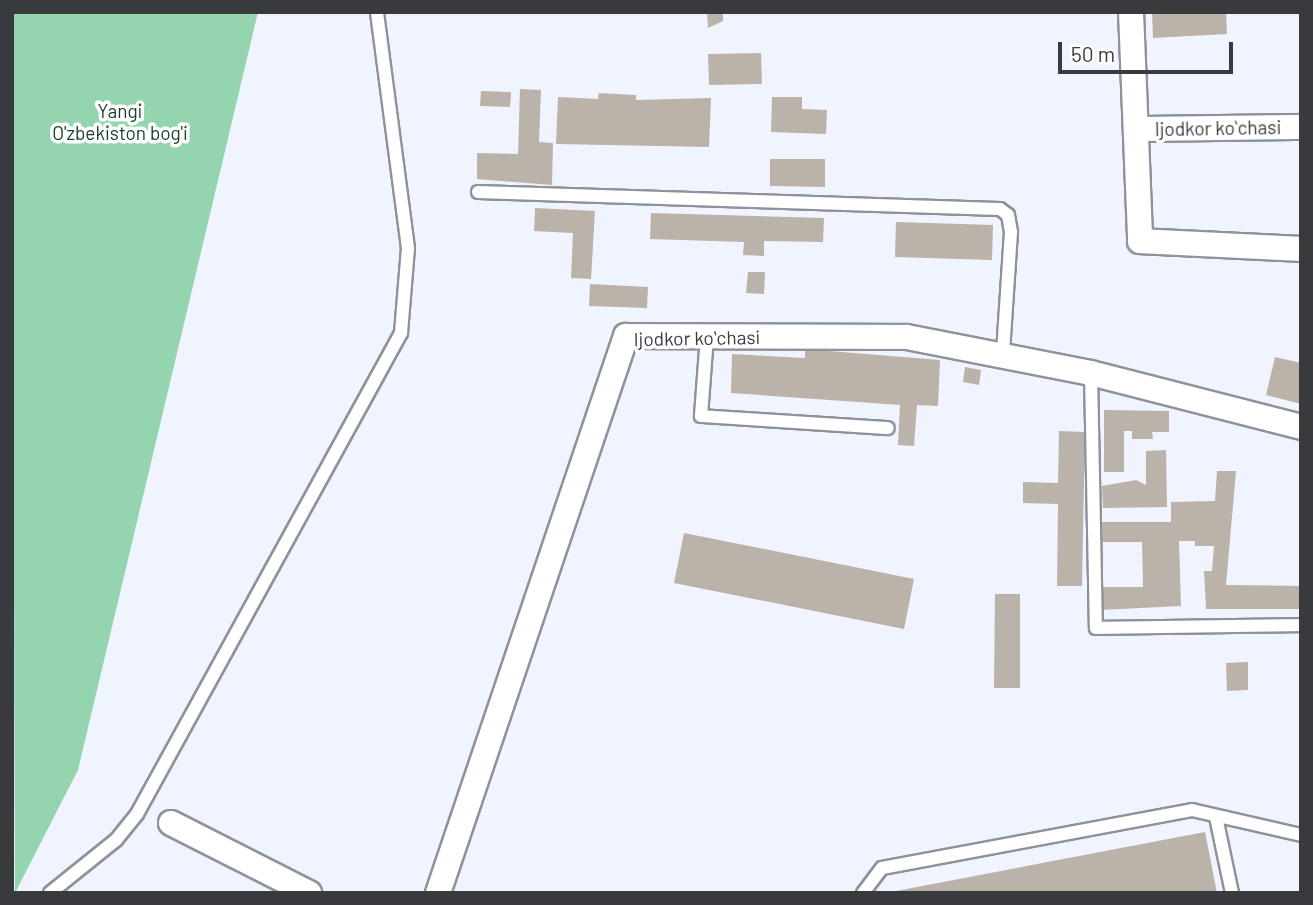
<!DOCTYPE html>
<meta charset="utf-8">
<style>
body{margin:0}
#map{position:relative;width:1313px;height:905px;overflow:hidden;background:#eff4ff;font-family:Barlow,sans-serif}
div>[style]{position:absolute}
.green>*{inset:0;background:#94d4af}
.building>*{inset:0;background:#bbb2aa}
.roads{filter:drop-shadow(2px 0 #8d929b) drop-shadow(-2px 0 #8d929b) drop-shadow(0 2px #8d929b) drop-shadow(0 -2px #8d929b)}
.lane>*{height:12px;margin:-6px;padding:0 6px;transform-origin:6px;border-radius:6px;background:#fff}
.street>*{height:24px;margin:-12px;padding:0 12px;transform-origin:12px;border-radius:12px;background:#fff}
span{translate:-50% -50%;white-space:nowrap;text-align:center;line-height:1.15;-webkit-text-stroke:7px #fff;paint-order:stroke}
.park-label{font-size:19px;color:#1b412d}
.street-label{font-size:19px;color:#383a3e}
.frame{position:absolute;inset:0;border:14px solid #383a3e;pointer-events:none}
.scale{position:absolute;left:1058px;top:42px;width:175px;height:32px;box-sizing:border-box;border:4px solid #383a3e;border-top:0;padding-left:9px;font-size:21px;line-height:24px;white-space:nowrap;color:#383a3e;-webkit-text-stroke:5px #fff;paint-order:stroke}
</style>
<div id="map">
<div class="green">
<div style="clip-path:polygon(12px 12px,258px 12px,78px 770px,15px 893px)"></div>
</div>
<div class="building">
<div style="clip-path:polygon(707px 12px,723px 12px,723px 21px,708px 28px)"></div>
<div style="clip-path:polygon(1152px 12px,1226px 12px,1227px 34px,1153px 38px)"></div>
<div style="clip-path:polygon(761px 53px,762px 84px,709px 85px,708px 54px)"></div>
<div style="clip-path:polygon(520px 89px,541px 90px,539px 142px,553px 143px,552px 185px,477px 179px,477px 153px,518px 154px)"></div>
<div style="clip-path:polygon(481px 91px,511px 92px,510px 107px,480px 106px)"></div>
<div style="clip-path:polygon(599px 93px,636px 95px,636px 100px,711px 98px,709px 147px,556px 144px,558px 97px,598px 99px)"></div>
<div style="clip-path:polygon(772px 97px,802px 97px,802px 109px,827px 110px,826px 134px,771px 132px)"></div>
<div style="clip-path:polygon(770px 159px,825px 159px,825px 187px,770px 186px)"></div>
<div style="clip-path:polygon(535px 208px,595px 211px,591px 279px,571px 278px,573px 233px,534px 231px)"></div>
<div style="clip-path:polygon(651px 213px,824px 218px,823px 242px,764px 241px,764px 256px,743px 255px,744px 242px,650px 239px)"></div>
<div style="clip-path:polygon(896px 222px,993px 225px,992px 260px,895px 257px)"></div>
<div style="clip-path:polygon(748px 272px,765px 272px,764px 294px,746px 293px)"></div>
<div style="clip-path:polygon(590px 284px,648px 287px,647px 308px,589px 306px)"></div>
<div style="clip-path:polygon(805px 349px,940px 360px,938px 406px,917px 405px,914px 446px,898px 445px,900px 405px,731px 393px,732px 354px,805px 358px)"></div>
<div style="clip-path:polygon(1275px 357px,1301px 363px,1301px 404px,1266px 395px)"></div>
<div style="clip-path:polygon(965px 367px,981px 370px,979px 385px,963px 382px)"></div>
<div style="clip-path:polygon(1104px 410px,1169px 411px,1169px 432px,1152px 432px,1153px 439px,1132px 439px,1132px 431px,1124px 431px,1124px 472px,1104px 472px)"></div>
<div style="clip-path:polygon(1059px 431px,1085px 432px,1082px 586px,1057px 586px,1058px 504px,1023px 503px,1023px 482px,1058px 483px)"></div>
<div style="clip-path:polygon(1166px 450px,1167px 507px,1103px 508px,1102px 486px,1136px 480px,1146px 485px,1146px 451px)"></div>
<div style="clip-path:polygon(1217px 471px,1236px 471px,1226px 585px,1301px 586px,1301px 609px,1206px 609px,1204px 571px,1212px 571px,1214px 546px,1195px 546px,1195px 541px,1179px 541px,1181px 606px,1100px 610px,1100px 587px,1143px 587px,1142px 542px,1100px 542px,1099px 522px,1171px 522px,1171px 502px,1215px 501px)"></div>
<div style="clip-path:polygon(684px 533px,914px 579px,904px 629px,674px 583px)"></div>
<div style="clip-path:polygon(995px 594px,1020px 594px,1020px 688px,994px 688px)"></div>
<div style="clip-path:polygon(1248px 662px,1248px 690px,1227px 691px,1226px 663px)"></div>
<div style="clip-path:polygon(1205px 832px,1217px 893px,896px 893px,896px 891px)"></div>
</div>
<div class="roads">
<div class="lane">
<div style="left:478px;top:192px;width:522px;rotate:1.87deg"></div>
<div style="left:1000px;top:209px;width:10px;rotate:37deg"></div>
<div style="left:1008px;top:215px;width:17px;rotate:80deg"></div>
<div style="left:1011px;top:232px;width:121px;rotate:93.8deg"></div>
<div style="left:707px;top:336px;width:80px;rotate:94.3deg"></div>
<div style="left:701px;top:416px;width:187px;rotate:3.7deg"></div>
<div style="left:1091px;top:373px;width:255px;rotate:88.9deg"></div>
<div style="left:1096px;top:628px;width:205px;rotate:-0.8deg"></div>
<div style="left:1216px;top:817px;width:78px;rotate:78.1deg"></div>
<div style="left:50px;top:893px;width:85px;rotate:-38.8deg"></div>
<div style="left:116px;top:840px;width:33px;rotate:-51deg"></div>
<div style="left:137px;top:814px;width:549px;rotate:-61.24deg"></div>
<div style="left:401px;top:333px;width:85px;rotate:-85.3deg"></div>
<div style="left:408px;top:248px;width:238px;rotate:-97.5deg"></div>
<div style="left:863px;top:893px;width:31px;rotate:-53deg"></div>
<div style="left:882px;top:868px;width:315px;rotate:-10.6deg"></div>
<div style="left:1192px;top:810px;width:112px;rotate:12.9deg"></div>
</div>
<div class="street">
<div style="left:1131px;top:12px;width:229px;rotate:87.7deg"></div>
<div style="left:1140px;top:241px;width:161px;rotate:2.8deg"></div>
<div style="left:1136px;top:129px;width:165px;rotate:-0.7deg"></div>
<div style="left:171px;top:823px;width:155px;rotate:26.9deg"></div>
<div style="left:438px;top:893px;width:588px;rotate:-71.35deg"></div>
<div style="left:626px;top:336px;width:281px;rotate:0.2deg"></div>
<div style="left:907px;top:337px;width:187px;rotate:11.1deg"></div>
<div style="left:1091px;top:373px;width:217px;rotate:14.4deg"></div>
</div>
</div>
<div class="park-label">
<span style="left:120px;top:122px">Yangi<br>O'zbekiston bog'i</span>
</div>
<div class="street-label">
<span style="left:1218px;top:128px;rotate:-1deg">Ijodkor koʻchasi</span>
<span style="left:697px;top:338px;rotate:-1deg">Ijodkor koʻchasi</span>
</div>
<div class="frame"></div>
<div class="scale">50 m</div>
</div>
